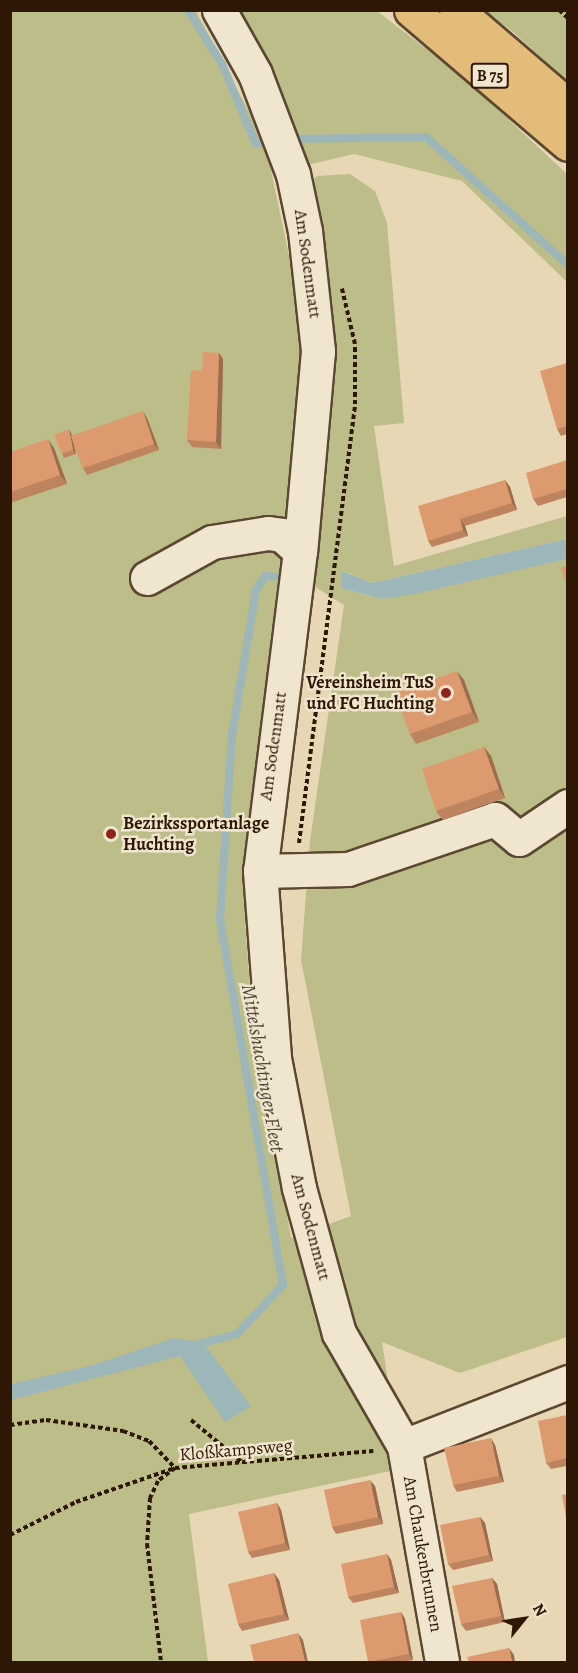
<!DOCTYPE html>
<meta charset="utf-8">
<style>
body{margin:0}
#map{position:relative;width:578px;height:1673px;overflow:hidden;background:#e8d7b4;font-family:Alegreya,serif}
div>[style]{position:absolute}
.green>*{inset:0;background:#bcbd89}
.water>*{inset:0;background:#9db6b9}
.stream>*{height:8px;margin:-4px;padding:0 4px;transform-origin:4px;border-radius:4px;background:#9db6b9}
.path>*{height:4px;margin-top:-2px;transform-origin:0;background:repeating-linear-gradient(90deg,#2e1704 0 4.5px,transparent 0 7.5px)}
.roads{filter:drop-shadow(2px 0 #5c4730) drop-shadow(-2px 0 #5c4730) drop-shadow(0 2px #5c4730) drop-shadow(0 -2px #5c4730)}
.minor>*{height:33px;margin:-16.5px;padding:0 16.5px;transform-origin:16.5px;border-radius:16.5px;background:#f0e5ce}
.highway>*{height:33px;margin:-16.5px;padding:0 16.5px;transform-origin:16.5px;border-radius:16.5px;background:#e4bc7a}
.wall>*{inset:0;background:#be845f}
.shaded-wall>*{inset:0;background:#9b6c4d}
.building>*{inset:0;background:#dd9a6e}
.dots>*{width:16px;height:16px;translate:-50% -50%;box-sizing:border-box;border:3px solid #f0e5ce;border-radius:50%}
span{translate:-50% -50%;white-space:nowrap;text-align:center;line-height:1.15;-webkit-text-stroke:5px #f0e5ce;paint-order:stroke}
.shield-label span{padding:2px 4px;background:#f0e5ce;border:2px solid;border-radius:4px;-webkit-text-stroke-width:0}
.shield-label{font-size:16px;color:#2e1704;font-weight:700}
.street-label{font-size:18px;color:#2e1704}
.poi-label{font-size:18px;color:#2e1704;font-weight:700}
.right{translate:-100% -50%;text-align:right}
.left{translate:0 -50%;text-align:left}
.water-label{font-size:20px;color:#4f473a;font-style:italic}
.frame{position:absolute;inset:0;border:12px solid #2e1704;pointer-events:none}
.north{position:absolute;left:494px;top:1589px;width:60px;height:60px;-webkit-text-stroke:4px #f0e5ce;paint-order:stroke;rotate:60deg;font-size:16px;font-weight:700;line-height:24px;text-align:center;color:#2e1704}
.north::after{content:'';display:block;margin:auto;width:21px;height:27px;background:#2e1704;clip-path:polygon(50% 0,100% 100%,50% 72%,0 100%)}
</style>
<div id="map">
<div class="green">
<div style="clip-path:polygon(10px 11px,196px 11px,265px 142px,300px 308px,300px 401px,247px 833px,245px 923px,253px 1025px,291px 1238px,351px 1216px,301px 960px,310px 841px,344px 605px,306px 581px,307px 187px,317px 176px,350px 174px,375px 191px,387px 223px,404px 423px,374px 426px,394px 566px,567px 516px,567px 539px,372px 583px,343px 571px,341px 588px,382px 599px,567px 559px,567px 1337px,460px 1373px,382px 1342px,397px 1439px,395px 1470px,189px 1514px,208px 1662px,11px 1662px)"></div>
<div style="clip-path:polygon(233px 11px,377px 11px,464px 78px,567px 174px,567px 282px,462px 181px,354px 154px,303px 166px)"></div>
<div style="clip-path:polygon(485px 11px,567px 11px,567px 81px,512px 31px)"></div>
</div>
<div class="water">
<div style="clip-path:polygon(567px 539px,567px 559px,414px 594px,382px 599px,341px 588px,342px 571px,372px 583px)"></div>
<div style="clip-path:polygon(174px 1338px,203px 1343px,251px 1406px,225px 1422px,180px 1356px,11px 1400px,11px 1384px,93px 1365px)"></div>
</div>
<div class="stream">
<div style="left:188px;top:10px;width:64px;rotate:57.8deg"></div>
<div style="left:222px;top:64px;width:87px;rotate:67deg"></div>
<div style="left:256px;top:144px;width:16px;rotate:-11deg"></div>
<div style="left:287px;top:139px;width:139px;rotate:-0.8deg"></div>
<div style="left:426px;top:137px;width:191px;rotate:42deg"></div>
<div style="left:195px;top:1345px;width:43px;rotate:-14.7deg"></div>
<div style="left:237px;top:1334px;width:67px;rotate:-46.8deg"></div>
<div style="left:283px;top:1285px;width:370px;rotate:-99.8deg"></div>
<div style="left:220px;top:920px;width:185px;rotate:-86.3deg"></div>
<div style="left:232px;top:735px;width:147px;rotate:-80.6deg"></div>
<div style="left:256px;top:590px;width:17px;rotate:-57deg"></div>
<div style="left:265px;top:576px;width:16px;rotate:4deg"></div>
</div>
<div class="path">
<div style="left:559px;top:10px;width:12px;rotate:42deg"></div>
<div style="left:299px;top:843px;width:443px;rotate:-82.7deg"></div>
<div style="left:355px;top:404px;width:60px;rotate:-90deg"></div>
<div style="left:355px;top:344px;width:57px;rotate:-103.3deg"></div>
<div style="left:191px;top:1420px;width:66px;rotate:39.5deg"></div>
<div style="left:10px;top:1425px;width:36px;rotate:-8deg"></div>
<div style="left:46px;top:1420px;width:78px;rotate:8.1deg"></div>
<div style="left:123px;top:1431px;width:28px;rotate:21deg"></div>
<div style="left:149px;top:1441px;width:37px;rotate:46deg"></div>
<div style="left:175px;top:1468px;width:21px;rotate:143deg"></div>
<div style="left:158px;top:1481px;width:19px;rotate:115deg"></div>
<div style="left:150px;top:1498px;width:46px;rotate:93.7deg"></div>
<div style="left:147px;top:1544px;width:119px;rotate:83.2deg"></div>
<div style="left:10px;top:1535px;width:74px;rotate:-26.6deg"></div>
<div style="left:76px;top:1502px;width:105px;rotate:-19deg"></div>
<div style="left:175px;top:1468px;width:199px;rotate:-4.9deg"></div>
</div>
<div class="roads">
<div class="minor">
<div style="left:219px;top:10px;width:73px;rotate:60.6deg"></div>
<div style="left:255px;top:74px;width:107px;rotate:69.2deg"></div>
<div style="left:293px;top:174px;width:58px;rotate:78.1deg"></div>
<div style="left:305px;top:231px;width:121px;rotate:83.8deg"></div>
<div style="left:318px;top:351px;width:201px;rotate:95.1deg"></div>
<div style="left:300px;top:551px;width:322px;rotate:97.1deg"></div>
<div style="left:260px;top:871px;width:188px;rotate:85.7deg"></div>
<div style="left:274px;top:1058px;width:132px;rotate:79.1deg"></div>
<div style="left:299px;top:1188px;width:150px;rotate:74.6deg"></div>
<div style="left:339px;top:1333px;width:130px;rotate:60.1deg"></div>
<div style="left:404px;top:1446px;width:219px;rotate:80deg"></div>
<div style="left:147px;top:578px;width:74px;rotate:-29deg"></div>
<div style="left:212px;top:542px;width:57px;rotate:-9.1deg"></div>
<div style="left:268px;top:533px;width:14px;rotate:8deg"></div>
<div style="left:282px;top:535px;width:24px;rotate:42deg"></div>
<div style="left:260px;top:871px;width:88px;rotate:-1.3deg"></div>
<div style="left:348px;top:869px;width:155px;rotate:-18.8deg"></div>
<div style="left:495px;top:819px;width:31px;rotate:40deg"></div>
<div style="left:519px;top:839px;width:59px;rotate:-34deg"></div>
<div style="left:404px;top:1446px;width:176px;rotate:-21.3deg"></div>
</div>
<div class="highway">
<div style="left:411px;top:10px;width:206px;rotate:40.5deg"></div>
<div style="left:456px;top:10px;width:148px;rotate:40.6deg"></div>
</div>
</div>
<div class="wall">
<div style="clip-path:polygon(219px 353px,223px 359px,221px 449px,192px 447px,187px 440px,202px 371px)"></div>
<div style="clip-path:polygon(567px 364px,567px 434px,561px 436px,557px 429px)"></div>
<div style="clip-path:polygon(147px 418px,159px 450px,87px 475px,83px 468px,72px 438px,76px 454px,64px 458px,62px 454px,69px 429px,72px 436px)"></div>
<div style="clip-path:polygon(54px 448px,67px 484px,10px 503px,10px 452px)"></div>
<div style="clip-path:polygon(567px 460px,567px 497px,538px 506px,533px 499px)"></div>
<div style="clip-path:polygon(505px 480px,510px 487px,517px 510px,465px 526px,468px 536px,432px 547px,428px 541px)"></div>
<div style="clip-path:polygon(464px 680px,479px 722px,416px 744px,410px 734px)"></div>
<div style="clip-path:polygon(484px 747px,491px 756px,505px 798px,443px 820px,436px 811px)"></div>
<div style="clip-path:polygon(567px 1415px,567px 1466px,551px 1469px,546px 1463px)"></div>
<div style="clip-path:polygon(495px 1445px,504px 1482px,457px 1492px,453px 1485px)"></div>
<div style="clip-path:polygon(375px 1486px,383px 1524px,336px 1534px,332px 1527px)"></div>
<div style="clip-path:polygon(277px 1503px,281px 1510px,290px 1550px,252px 1558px,248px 1552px)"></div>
<div style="clip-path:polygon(480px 1517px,485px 1523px,493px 1561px,453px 1570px,448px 1564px)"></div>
<div style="clip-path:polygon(387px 1554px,391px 1560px,399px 1593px,353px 1603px,348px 1597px)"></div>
<div style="clip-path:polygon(274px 1573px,279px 1580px,289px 1620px,242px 1631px,238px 1624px)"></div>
<div style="clip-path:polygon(492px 1578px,497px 1584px,505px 1622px,466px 1631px,461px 1624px)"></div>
<div style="clip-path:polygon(401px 1612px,405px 1619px,413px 1660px,402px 1662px,368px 1662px)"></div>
</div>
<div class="shaded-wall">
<div style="clip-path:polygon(219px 353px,223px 359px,221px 449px,216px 442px)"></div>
<div style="clip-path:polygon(143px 411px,147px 418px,159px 450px,154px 444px)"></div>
<div style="clip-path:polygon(69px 429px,71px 433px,76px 454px,73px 450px)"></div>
<div style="clip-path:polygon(48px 439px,54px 448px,67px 484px,60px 475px)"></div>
<div style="clip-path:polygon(505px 480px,510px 487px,517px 510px,512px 503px)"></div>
<div style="clip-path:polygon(460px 519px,465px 526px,468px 536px,463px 530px)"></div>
<div style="clip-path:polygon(457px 671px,464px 680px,479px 722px,472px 712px)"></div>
<div style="clip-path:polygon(484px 747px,491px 756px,505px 798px,499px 789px)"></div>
<div style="clip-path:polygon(491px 1438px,495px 1445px,504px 1482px,499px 1476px)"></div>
<div style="clip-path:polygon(370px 1480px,375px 1486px,383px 1524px,378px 1517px)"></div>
<div style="clip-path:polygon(277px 1503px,281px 1510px,290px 1550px,285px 1543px)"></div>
<div style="clip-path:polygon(480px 1517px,485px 1523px,493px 1561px,489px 1555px)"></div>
<div style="clip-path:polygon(387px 1554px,391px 1560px,399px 1593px,394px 1587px)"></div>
<div style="clip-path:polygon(274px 1573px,279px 1580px,289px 1620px,284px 1614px)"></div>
<div style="clip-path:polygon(492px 1578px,497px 1584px,505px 1622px,501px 1616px)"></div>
<div style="clip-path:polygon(401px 1612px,405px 1619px,413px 1660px,409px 1654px)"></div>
<div style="clip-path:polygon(298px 1633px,303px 1640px,308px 1662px,305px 1662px)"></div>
<div style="clip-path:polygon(509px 1648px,514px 1655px,515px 1662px,512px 1662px)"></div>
</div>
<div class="building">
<div style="clip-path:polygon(203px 352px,219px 353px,216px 442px,187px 440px,191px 370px,202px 371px)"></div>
<div style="clip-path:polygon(567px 363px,567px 426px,557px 429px,540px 371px)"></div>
<div style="clip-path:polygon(143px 411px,154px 444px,83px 468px,71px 436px)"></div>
<div style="clip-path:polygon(69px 429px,73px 450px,62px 454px,54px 435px)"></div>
<div style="clip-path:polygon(48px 439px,60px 475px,10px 492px,10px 452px)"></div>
<div style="clip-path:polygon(567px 460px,567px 489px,533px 499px,526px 473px)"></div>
<div style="clip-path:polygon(505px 480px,512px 503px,460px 519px,463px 530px,428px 541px,418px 506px)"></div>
<div style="clip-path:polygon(567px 566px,567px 587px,561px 568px)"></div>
<div style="clip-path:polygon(457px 671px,472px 712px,410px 734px,395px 693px)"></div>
<div style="clip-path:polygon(484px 747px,499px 789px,436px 811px,422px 769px)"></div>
<div style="clip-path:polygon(567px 1415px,567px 1458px,546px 1463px,538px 1421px)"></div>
<div style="clip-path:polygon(491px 1438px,499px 1476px,453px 1485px,444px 1448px)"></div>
<div style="clip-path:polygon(370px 1480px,378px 1517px,332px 1527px,324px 1490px)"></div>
<div style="clip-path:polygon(567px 1494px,567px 1523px,562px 1495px)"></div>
<div style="clip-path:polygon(277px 1503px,285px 1543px,248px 1552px,238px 1512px)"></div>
<div style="clip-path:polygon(480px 1517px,489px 1555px,448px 1564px,440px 1525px)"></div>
<div style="clip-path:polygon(387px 1554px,394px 1587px,348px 1597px,341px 1564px)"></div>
<div style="clip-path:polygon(274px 1573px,284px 1614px,238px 1624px,228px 1584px)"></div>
<div style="clip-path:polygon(492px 1578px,501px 1616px,461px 1624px,452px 1586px)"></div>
<div style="clip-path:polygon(401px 1612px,409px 1654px,368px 1662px,360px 1620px)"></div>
<div style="clip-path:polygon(298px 1633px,305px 1662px,254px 1662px,250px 1645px)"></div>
<div style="clip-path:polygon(509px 1648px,512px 1662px,469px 1662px,467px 1657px)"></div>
</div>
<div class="dots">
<div style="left:446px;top:693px;background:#8f2418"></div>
<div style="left:111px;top:834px;background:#8f2418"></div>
</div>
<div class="shield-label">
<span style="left:490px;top:76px">B 75</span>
</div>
<div class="street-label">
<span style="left:308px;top:264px;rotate:82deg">Am Sodenmatt</span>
<span style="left:273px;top:746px;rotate:-82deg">Am Sodenmatt</span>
<span style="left:311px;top:1227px;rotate:75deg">Am Sodenmatt</span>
<span style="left:236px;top:1450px;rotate:-5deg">Kloßkampsweg</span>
<span style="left:423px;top:1554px;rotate:80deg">Am Chaukenbrunnen</span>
</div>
<div class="poi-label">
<span class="right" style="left:434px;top:693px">Vereinsheim TuS<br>und FC Huchting</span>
<span class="left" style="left:123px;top:834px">Bezirkssportanlage<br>Huchting</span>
</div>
<div class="water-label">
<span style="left:263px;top:1068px;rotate:80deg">Mittelshuchtinger Fleet</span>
</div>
<div class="frame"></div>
<div class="north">N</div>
</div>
